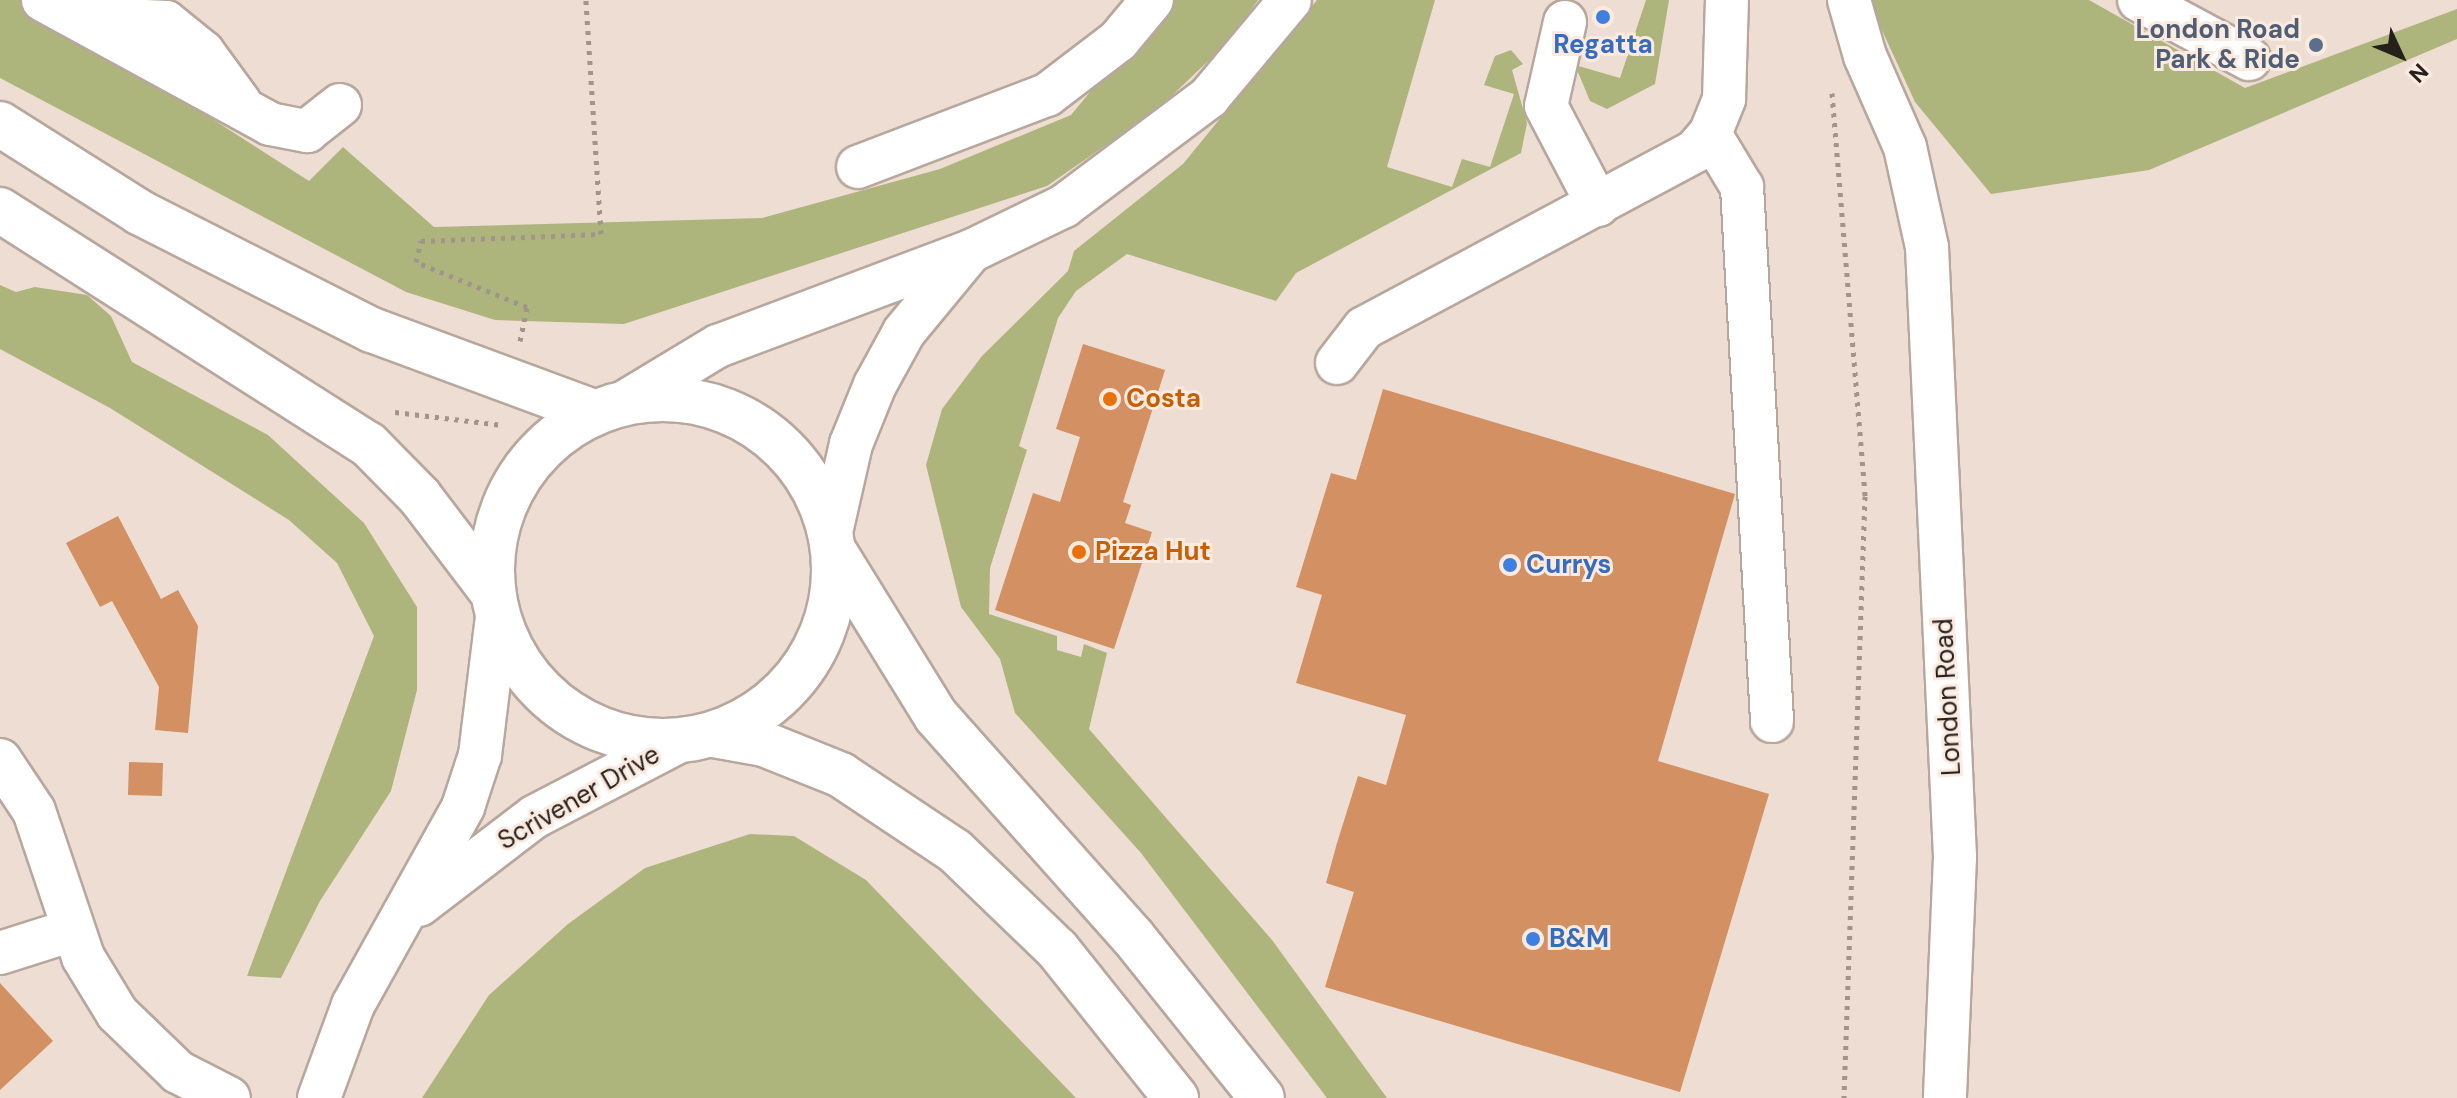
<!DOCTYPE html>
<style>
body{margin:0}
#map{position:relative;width:2457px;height:1098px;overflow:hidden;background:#eeddd2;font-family:"DM Sans",sans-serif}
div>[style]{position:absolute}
.green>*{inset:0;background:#aeb57c}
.building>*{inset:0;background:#d39062}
.path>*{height:5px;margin-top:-2.5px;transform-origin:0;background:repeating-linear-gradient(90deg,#a0948b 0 4px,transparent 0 10px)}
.roads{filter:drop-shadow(2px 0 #b7a79d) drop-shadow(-2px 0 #b7a79d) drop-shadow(0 2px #b7a79d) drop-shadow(0 -2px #b7a79d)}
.minor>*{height:42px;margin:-21px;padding:0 21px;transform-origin:21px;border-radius:21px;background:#fff}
.major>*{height:44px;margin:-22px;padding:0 22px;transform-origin:22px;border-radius:22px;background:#fff}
.major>.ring{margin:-22px;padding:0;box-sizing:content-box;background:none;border:44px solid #fff;border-radius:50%}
.dots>*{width:22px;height:22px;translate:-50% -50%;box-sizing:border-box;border:4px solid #fbeadf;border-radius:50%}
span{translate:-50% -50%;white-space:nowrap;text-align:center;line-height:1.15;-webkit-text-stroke:6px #fbeadf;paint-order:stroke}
.service-label{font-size:26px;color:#4e5e75;font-weight:700}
.right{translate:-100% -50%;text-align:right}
.shop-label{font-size:26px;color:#366cbe;font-weight:700}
.left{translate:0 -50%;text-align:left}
.food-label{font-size:26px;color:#c56008;font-weight:700}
.street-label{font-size:26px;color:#26201c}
.north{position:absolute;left:2361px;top:16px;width:80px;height:80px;-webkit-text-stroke:6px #fbeadf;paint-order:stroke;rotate:134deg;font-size:22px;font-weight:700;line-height:32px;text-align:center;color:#26201c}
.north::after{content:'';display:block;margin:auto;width:28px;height:36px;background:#26201c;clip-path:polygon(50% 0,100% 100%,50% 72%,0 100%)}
</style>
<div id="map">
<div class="green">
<div style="clip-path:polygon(0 0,26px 0,309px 181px,343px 147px,434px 227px,762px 218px,940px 169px,1071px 115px,1166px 0,1258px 0,1228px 42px,1158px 109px,1047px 186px,624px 324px,495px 320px,406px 292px,0 78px)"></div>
<div style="clip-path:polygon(1317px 0,1435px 0,1387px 167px,1452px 187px,1462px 159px,1490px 167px,1514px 94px,1484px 85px,1495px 56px,1511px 50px,1523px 64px,1512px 70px,1527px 123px,1521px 153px,1296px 273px,1276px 301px,1127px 254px,1076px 291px,1058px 318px,1019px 446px,1027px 450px,990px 568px,989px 614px,1057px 636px,1057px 650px,1081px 657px,1084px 644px,1107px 653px,1089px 729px,1272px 940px,1387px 1098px,1327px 1098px,1141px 853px,1015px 713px,1000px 659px,961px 607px,926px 465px,942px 409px,982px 356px,1068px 271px,1074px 251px,1183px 164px)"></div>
<div style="clip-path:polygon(1646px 0,1669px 0,1655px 84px,1607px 109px,1590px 101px,1575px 65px,1620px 78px)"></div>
<div style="clip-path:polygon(1868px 0,2089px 0,2245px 88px,2457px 9px,2457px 39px,2149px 170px,1991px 194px,1915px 102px)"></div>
<div style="clip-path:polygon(0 285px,16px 292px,35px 287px,87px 295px,111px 316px,132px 362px,268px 435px,364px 523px,417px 607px,417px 690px,391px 791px,320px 901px,281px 978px,247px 976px,374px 636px,337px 563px,289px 520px,110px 408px,0 349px)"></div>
<div style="clip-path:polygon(750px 834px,794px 836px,866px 880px,1076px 1098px,422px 1098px,489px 995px,568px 924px,645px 868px)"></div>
</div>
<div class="building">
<div style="clip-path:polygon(1083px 344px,1165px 370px,1123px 502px,1131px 505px,1125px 523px,1152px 532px,1114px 649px,995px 610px,1033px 493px,1060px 502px,1080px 437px,1056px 429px)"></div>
<div style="clip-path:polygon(1383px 389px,1735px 494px,1658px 761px,1769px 794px,1680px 1092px,1325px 987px,1354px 892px,1326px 883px,1337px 843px,1358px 776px,1386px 785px,1406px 715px,1296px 683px,1322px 595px,1296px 587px,1331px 473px,1356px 480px)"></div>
<div style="clip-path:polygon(118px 516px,161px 599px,178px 590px,198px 626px,188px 733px,155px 730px,159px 687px,112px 601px,100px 607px,66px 543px)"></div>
<div style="clip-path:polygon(129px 762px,163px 763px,162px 796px,128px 795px)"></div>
<div style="clip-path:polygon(0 983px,53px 1041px,0 1090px)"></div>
</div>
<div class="path">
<div style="left:1832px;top:93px;width:404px;rotate:85.3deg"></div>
<div style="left:1865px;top:496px;width:602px;rotate:92deg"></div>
<div style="left:520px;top:341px;width:35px;rotate:-78deg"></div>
<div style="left:527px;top:307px;width:120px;rotate:-157.9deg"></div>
<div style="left:416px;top:262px;width:22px;rotate:-77deg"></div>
<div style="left:421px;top:241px;width:180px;rotate:-2.2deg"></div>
<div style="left:601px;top:234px;width:234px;rotate:-93.7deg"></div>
<div style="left:395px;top:412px;width:108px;rotate:6.9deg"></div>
</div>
<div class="roads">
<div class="minor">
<div style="left:43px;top:0;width:259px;rotate:28.6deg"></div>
<div style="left:270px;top:124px;width:38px;rotate:11deg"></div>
<div style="left:307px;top:131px;width:42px;rotate:-38.2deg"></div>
<div style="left:1849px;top:0;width:58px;rotate:74.1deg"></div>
<div style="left:1865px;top:56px;width:99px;rotate:66.3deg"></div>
<div style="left:1905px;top:147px;width:102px;rotate:77.6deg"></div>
<div style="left:1927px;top:247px;width:611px;rotate:87.37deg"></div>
<div style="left:1955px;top:857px;width:241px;rotate:92.4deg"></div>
<div style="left:2139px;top:0;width:125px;rotate:28.2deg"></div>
<div style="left:80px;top:18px;width:86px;rotate:2.7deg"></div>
<div style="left:166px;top:22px;width:48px;rotate:39deg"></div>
<div style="left:203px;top:52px;width:63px;rotate:54deg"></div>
<div style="left:1565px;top:22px;width:86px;rotate:102.7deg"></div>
<div style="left:1546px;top:106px;width:112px;rotate:62.3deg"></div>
<div style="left:1710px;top:134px;width:62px;rotate:58.9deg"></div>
<div style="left:1742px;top:187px;width:535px;rotate:86.78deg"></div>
<div style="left:858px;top:167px;width:202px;rotate:-20.9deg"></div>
<div style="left:1047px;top:95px;width:89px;rotate:-37.3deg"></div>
<div style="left:1118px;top:41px;width:53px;rotate:-50.3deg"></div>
<div style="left:1337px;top:363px;width:44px;rotate:-52.4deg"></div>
<div style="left:1364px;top:328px;width:375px;rotate:-28.1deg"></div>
<div style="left:1695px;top:151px;width:23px;rotate:-49deg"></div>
<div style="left:1710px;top:134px;width:38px;rotate:-68deg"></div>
<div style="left:1724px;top:99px;width:99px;rotate:-88.3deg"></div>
<div style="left:625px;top:402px;width:109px;rotate:-31.1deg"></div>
<div style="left:718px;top:346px;width:270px;rotate:-20.6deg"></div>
<div style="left:971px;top:251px;width:103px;rotate:-25.8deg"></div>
<div style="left:1064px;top:206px;width:181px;rotate:-36.9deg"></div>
<div style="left:1209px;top:97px;width:126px;rotate:-50.1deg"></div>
<div style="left:831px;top:532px;width:90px;rotate:-77.2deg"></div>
<div style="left:851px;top:444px;width:64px;rotate:-67.9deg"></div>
<div style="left:875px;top:385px;width:60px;rotate:-61.3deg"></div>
<div style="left:904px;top:332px;width:104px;rotate:-50.5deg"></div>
<div style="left:0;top:760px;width:61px;rotate:56.3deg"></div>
<div style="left:34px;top:811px;width:154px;rotate:71.4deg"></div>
<div style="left:83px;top:957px;width:66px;rotate:58.7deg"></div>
<div style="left:117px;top:1013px;width:85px;rotate:44deg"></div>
<div style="left:178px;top:1072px;width:57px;rotate:27deg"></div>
<div style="left:419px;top:905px;width:145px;rotate:-37.4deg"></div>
<div style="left:534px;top:817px;width:162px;rotate:-27.5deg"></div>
<div style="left:0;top:953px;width:76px;rotate:-17.7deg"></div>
<div style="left:319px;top:1098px;width:99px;rotate:-69.9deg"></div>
<div style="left:353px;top:1005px;width:227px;rotate:-60.9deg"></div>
<div style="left:463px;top:807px;width:55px;rotate:-71.9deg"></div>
<div style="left:480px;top:755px;width:139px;rotate:-83deg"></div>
</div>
<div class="major">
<div style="left:0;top:124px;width:165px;rotate:32.3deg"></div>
<div style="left:139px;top:212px;width:261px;rotate:26.9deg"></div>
<div style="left:372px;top:330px;width:237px;rotate:20.3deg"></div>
<div style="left:0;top:210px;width:436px;rotate:32.5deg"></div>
<div style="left:368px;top:444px;width:74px;rotate:45.5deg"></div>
<div style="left:420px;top:497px;width:119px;rotate:52.8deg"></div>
<div class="ring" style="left:492px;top:399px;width:298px;height:298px"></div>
<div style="left:834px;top:551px;width:194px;rotate:58.3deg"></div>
<div style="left:936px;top:716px;width:296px;rotate:48.3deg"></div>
<div style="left:1133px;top:937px;width:206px;rotate:51.3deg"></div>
<div style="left:714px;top:735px;width:51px;rotate:10.2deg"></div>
<div style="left:764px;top:744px;width:83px;rotate:21.9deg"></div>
<div style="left:841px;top:775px;width:137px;rotate:33.7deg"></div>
<div style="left:955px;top:851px;width:141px;rotate:43.9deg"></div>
<div style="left:1057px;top:949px;width:191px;rotate:51.4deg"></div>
</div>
</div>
<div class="dots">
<div style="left:1603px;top:17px;background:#3f7fe0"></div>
<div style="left:2316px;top:45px;background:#5c6f8a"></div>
<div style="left:1110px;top:399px;background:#e8710a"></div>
<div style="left:1079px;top:552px;background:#e8710a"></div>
<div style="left:1510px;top:565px;background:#3f7fe0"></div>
<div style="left:1533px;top:939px;background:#3f7fe0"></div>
</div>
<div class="service-label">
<span class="right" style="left:2300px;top:45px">London Road<br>Park &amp; Ride</span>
</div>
<div class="shop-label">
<span style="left:1603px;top:45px">Regatta</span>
<span class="left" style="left:1526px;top:565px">Currys</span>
<span class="left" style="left:1549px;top:939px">B&amp;M</span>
</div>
<div class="food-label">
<span class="left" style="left:1126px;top:399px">Costa</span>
<span class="left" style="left:1095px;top:552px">Pizza Hut</span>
</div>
<div class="street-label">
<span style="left:1948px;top:697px;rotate:-93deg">London Road</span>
<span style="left:579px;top:798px;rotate:-30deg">Scrivener Drive</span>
</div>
<div class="north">N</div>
</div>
